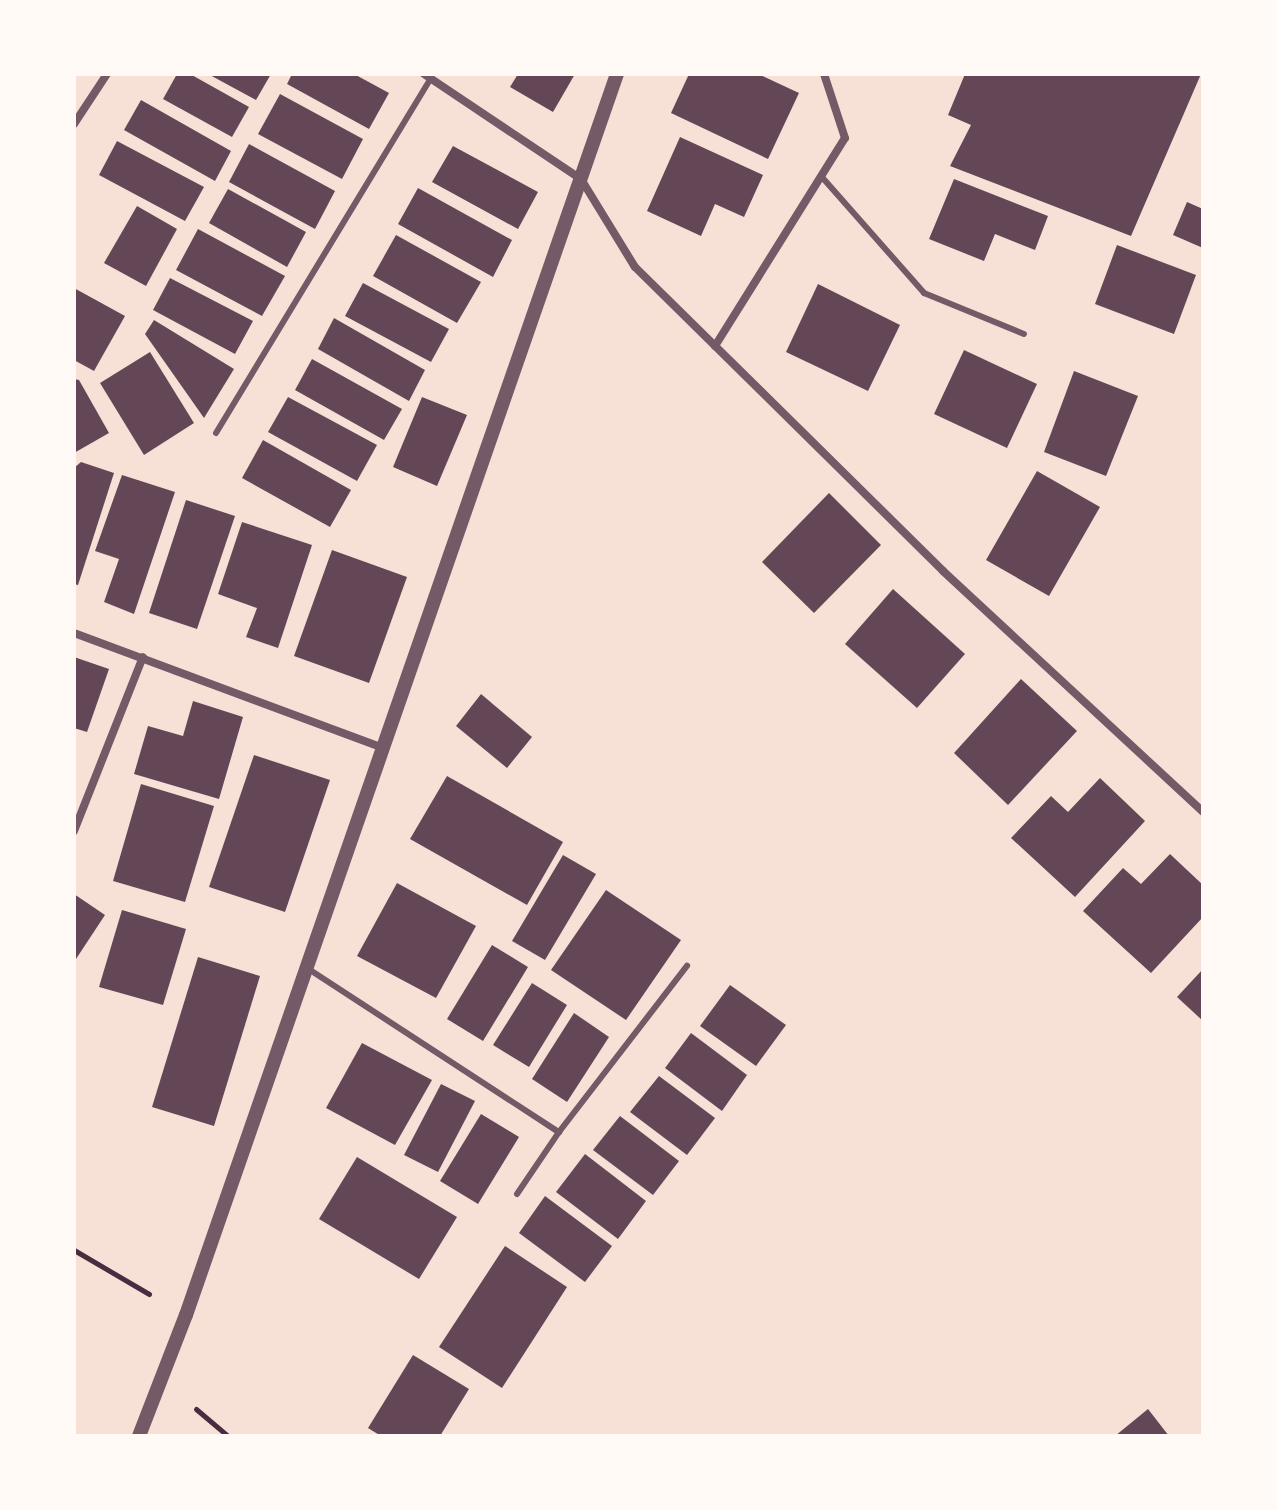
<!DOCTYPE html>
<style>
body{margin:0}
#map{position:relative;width:1277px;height:1510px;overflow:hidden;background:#f7e1d7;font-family:Poppins,sans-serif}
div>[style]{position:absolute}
.building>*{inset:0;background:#644757}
.path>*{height:5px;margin:-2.5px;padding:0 2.5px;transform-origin:2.5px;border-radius:2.5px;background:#4a2c40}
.service>*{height:6px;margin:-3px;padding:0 3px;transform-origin:3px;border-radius:3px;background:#755966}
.minor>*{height:8px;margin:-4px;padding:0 4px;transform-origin:4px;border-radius:4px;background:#755966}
.tertiary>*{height:14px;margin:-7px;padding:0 7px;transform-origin:7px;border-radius:7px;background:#755966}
span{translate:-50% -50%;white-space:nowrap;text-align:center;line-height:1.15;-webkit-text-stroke:7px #fffaf5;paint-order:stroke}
.frame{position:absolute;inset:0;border:76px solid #fffaf5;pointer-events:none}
</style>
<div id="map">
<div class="building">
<div style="clip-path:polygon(177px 74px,190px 74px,249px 107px,232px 137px,163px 99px)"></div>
<div style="clip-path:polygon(208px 74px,271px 74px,256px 100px)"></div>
<div style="clip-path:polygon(292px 74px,354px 74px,389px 93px,369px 129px,287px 84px)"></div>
<div style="clip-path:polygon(518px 74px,575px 74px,553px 112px,510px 87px)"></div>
<div style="clip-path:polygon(689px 74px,758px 74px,799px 93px,768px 159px,671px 113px)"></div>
<div style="clip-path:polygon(965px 74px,1201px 74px,1131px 236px,950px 166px,971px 125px,948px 115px)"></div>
<div style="clip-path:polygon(280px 94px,363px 139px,342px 179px,258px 134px)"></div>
<div style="clip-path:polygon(141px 100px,231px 151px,215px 181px,124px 130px)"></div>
<div style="clip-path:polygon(680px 137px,763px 175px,744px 217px,715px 204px,701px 236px,647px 211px)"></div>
<div style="clip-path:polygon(117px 141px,204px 187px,185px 221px,99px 175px)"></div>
<div style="clip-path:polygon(249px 144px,335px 191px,315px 229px,229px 182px)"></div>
<div style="clip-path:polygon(453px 146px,538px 192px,518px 229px,432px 182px)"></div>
<div style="clip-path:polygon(954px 179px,1048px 216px,1035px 250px,995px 234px,984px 261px,929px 239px)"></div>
<div style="clip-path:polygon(418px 188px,512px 240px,493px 277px,398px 224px)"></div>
<div style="clip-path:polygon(228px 189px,306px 232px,287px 267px,209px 223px)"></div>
<div style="clip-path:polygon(1187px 202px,1203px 209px,1203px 248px,1173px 235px)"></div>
<div style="clip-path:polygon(137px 206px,177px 229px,146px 286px,104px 263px)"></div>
<div style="clip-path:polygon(198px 229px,285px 276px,262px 316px,176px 270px)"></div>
<div style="clip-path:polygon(396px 235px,481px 282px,457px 323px,373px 276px)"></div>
<div style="clip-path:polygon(1117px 245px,1196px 275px,1174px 334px,1095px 304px)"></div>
<div style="clip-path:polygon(170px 278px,253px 321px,235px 354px,153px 310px)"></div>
<div style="clip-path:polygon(363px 283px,449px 329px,431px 362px,345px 316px)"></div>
<div style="clip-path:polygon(818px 284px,900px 325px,868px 391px,786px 352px)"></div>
<div style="clip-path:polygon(74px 288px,125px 316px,94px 371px,74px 360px)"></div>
<div style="clip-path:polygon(334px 318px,425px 370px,409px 401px,318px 349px)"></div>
<div style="clip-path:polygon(154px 320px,234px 369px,204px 418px,145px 334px)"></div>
<div style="clip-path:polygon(964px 350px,1037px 384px,1007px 448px,934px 414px)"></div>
<div style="clip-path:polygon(150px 352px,194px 423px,144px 455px,100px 383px)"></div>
<div style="clip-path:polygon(312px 359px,402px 409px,384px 440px,295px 390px)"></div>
<div style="clip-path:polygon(1074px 371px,1138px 396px,1106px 476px,1044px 452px)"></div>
<div style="clip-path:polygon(74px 379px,79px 380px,109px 433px,74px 453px)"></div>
<div style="clip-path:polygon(288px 397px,377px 445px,357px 481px,268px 432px)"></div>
<div style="clip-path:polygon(422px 397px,467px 415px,437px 486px,393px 467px)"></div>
<div style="clip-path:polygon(263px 440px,351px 490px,330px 527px,242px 478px)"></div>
<div style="clip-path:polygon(81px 462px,114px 473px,78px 585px,74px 584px,74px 468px)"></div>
<div style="clip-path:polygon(1037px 471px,1100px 507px,1049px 596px,986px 560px)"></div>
<div style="clip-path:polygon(122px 475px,175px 492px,134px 614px,104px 602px,119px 559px,95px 551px)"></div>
<div style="clip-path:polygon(829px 493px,881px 545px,814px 613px,762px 562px)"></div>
<div style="clip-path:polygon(186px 500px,235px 516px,197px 629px,149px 613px)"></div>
<div style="clip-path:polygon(242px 522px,312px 545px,278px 648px,246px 637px,257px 608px,218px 594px)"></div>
<div style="clip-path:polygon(332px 550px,407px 577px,369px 683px,294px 656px)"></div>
<div style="clip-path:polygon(893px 589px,965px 654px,917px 708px,845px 644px)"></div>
<div style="clip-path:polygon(74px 657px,109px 669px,87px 732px,74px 728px)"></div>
<div style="clip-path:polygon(1021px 679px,1077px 731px,1008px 805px,954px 753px)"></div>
<div style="clip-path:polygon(481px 694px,532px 737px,507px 768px,456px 726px)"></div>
<div style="clip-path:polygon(193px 701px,243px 717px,219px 799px,134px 774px,148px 726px,183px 736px)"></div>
<div style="clip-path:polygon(254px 755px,330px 780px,285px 912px,209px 887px)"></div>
<div style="clip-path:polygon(447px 776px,563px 842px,527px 905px,410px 839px)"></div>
<div style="clip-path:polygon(1100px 778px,1145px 821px,1075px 897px,1011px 838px,1051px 796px,1068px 812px)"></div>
<div style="clip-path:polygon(141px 784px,214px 806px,185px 902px,113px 881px)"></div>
<div style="clip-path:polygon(1170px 854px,1203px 885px,1203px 917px,1151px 973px,1083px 911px,1123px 868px,1141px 884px)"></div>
<div style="clip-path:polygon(563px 855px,596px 874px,545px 960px,512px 941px)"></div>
<div style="clip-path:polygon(397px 883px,476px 926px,436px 998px,357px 956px)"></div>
<div style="clip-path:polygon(606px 890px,681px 940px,626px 1020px,551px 970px)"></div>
<div style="clip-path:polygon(74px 894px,105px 915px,74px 962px)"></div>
<div style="clip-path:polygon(122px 910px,186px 929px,163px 1005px,99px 987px)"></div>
<div style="clip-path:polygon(492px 945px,528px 967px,483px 1041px,447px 1019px)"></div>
<div style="clip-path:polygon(198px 957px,260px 976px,214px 1126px,152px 1107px)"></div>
<div style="clip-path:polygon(1203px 969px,1203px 1021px,1177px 997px)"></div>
<div style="clip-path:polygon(532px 983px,567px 1005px,529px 1067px,493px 1045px)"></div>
<div style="clip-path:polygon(730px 985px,786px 1025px,756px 1066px,700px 1026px)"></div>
<div style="clip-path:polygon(574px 1013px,609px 1037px,567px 1102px,532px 1079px)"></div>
<div style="clip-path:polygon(691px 1033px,747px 1075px,722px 1111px,665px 1068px)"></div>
<div style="clip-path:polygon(362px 1043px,432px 1080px,395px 1145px,326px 1108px)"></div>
<div style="clip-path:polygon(659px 1076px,715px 1118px,687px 1155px,630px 1112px)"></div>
<div style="clip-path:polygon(441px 1084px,475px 1101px,438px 1172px,404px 1155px)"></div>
<div style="clip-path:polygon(481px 1114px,519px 1137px,478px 1204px,440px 1181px)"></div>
<div style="clip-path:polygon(620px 1116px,679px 1161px,653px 1195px,593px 1150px)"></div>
<div style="clip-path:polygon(585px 1154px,646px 1201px,618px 1239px,556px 1192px)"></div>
<div style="clip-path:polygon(357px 1157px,457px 1217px,419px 1279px,319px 1219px)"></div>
<div style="clip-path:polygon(545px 1196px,612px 1246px,585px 1282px,519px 1233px)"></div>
<div style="clip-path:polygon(505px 1246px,567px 1287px,502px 1388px,439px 1347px)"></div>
<div style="clip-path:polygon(413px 1355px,469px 1389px,440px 1436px,381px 1436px,368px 1428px)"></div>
<div style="clip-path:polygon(1148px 1409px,1169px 1436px,1115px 1436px)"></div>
</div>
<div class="path">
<div style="left:74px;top:1250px;width:87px;rotate:30.4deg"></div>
<div style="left:196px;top:1409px;width:42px;rotate:40.2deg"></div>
</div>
<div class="service">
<div style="left:821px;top:176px;width:156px;rotate:48.6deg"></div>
<div style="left:924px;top:293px;width:108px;rotate:22.3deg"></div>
<div style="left:216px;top:433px;width:415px;rotate:-58.8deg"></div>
<div style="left:307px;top:968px;width:301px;rotate:33.1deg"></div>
<div style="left:517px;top:1194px;width:75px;rotate:-55.9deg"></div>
<div style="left:559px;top:1132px;width:210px;rotate:-52.4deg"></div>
</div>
<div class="minor">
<div style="left:424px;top:74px;width:189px;rotate:33.8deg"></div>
<div style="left:581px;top:179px;width:103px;rotate:58.5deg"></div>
<div style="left:635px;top:267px;width:433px;rotate:44.6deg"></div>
<div style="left:943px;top:571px;width:355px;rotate:42.8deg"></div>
<div style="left:74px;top:124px;width:60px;rotate:-56.6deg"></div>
<div style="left:715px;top:346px;width:245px;rotate:-58deg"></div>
<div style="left:845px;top:138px;width:67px;rotate:-108.2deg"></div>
<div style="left:74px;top:633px;width:330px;rotate:20.4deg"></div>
<div style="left:74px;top:831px;width:187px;rotate:-68.4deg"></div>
</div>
<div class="tertiary">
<div style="left:139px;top:1436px;width:130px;rotate:-68.8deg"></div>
<div style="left:186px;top:1315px;width:1314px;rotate:-70.85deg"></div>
</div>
<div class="frame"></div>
</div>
